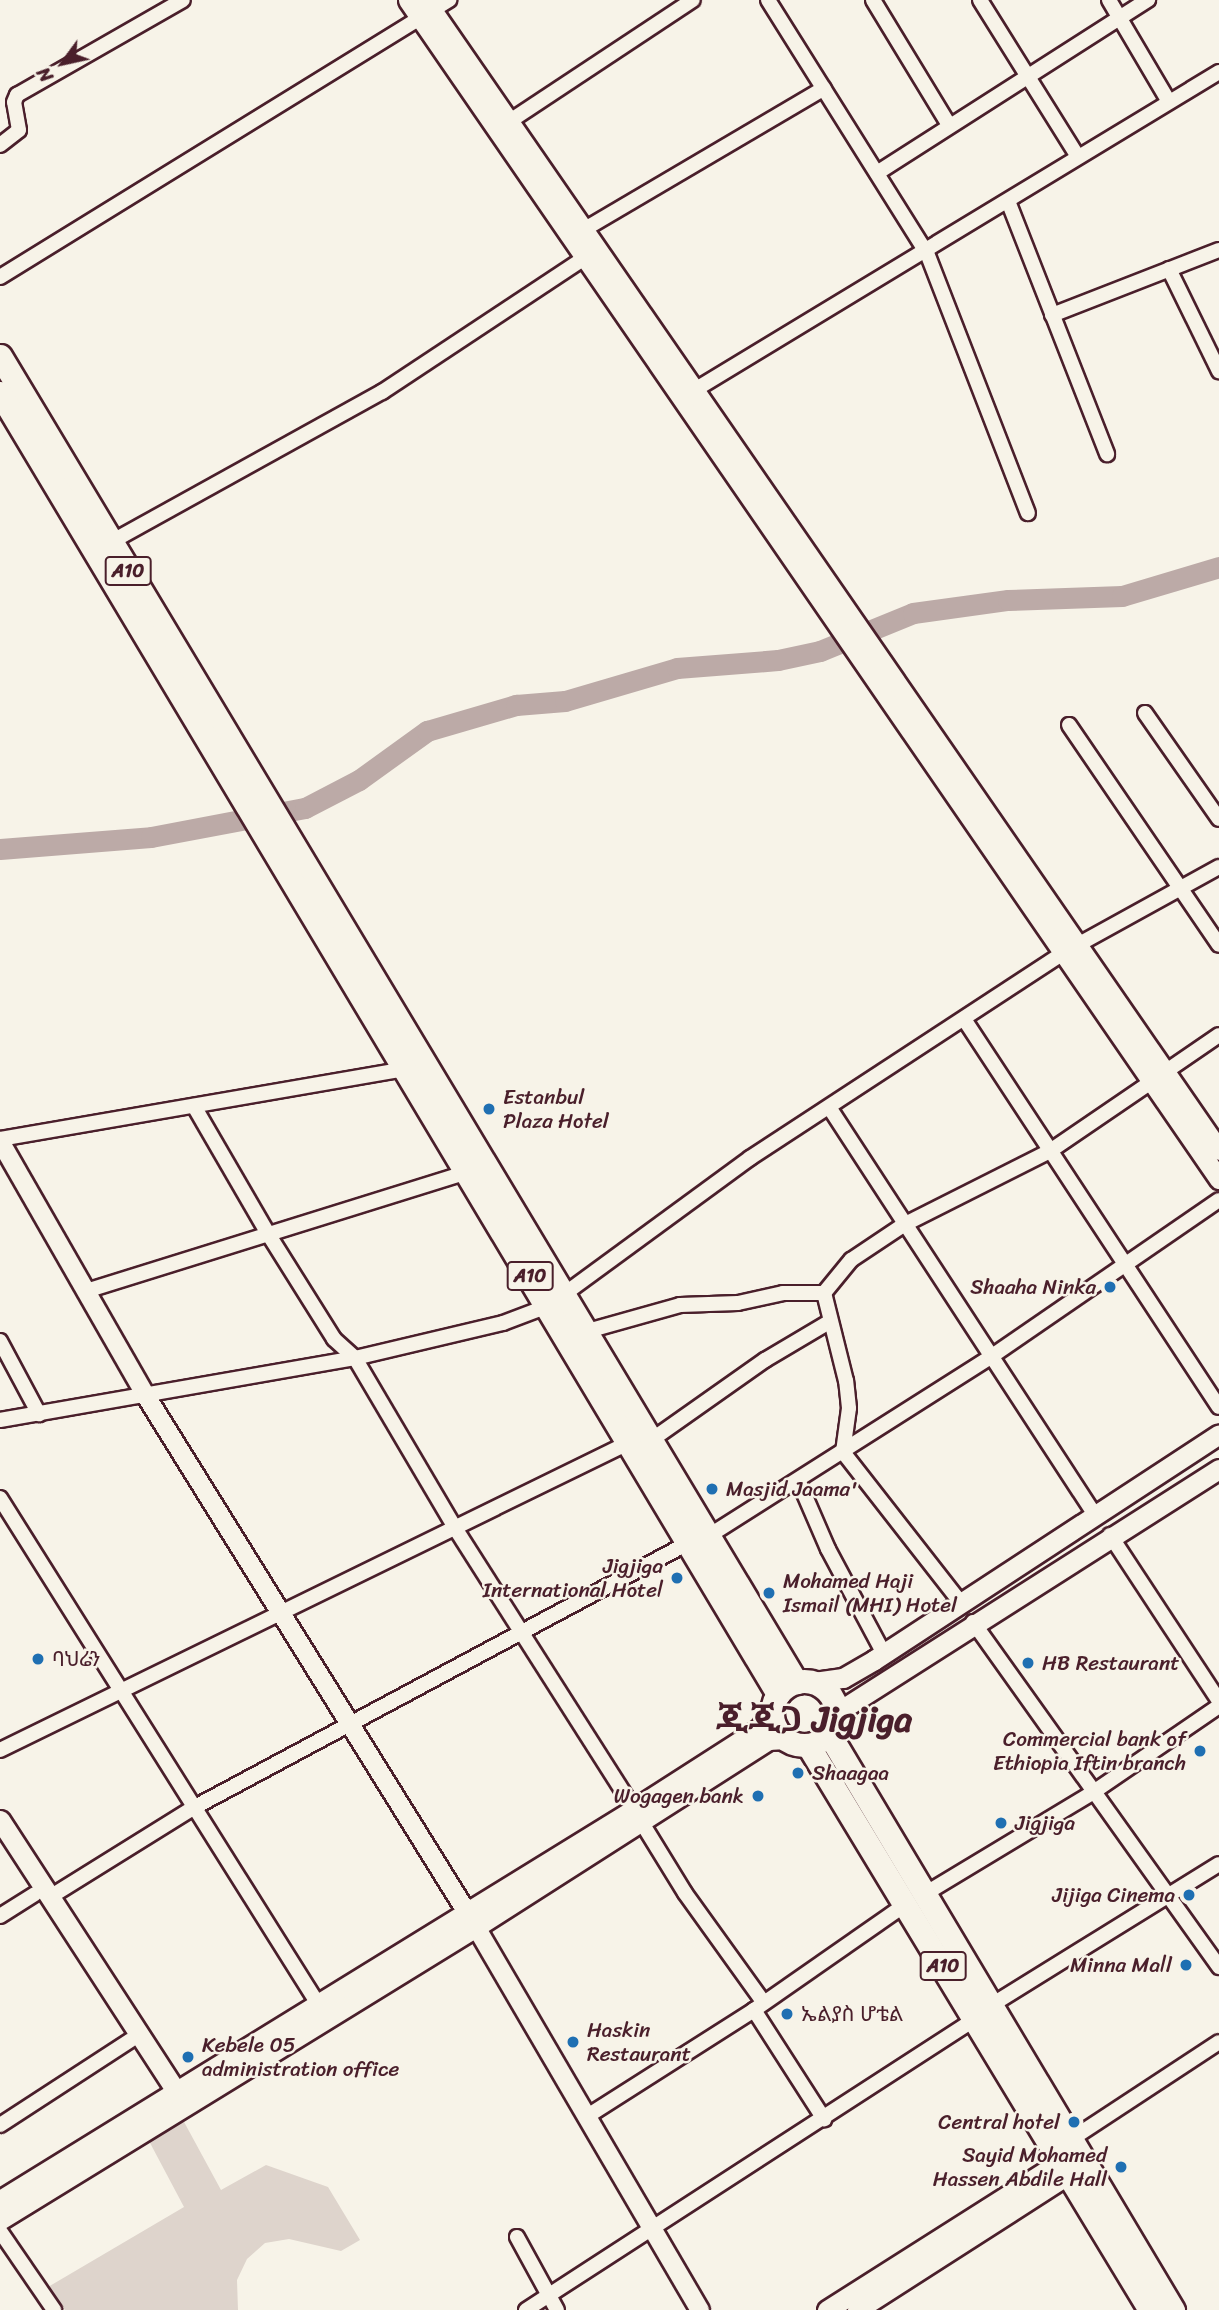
<!DOCTYPE html>
<meta charset="utf-8">
<style>
body{margin:0}
#map{position:relative;width:1219px;height:2310px;overflow:hidden;background:#f7f3e8;font-family:Sriracha,"Noto Sans Ethiopic",sans-serif}
div>[style]{position:absolute}
.green>*{inset:0;background:#ded4cc}
.river>*{height:21px;margin:-10.5px;padding:0 10.5px;transform-origin:10.5px;border-radius:10.5px;background:#bcaaa7}
.roads{filter:drop-shadow(2px 0 #4a1f2b) drop-shadow(-2px 0 #4a1f2b) drop-shadow(0 2px #4a1f2b) drop-shadow(0 -2px #4a1f2b)}
.minor>*{height:14px;margin:-7px;padding:0 7px;transform-origin:7px;border-radius:7px;background:#f7f3e8}
.tertiary>*{height:18px;margin:-9px;padding:0 9px;transform-origin:9px;border-radius:9px;background:#f7f3e8}
.secondary>*{height:19px;margin:-9.5px;padding:0 9.5px;transform-origin:9.5px;border-radius:9.5px;background:#f7f3e8}
.trunk>*{height:23px;margin:-11.5px;padding:0 11.5px;transform-origin:11.5px;border-radius:11.5px;background:#f7f3e8}
.trunk>.ring{margin:-11.5px;padding:0;box-sizing:content-box;background:none;border:23px solid #f7f3e8;border-radius:50%}
.dots>*{width:19px;height:19px;translate:-50% -50%;box-sizing:border-box;border:4px solid #f7f3e8;border-radius:50%}
span{translate:-50% -50%;white-space:nowrap;text-align:center;line-height:1.15;-webkit-text-stroke:5px #f7f3e8;paint-order:stroke}
.shield-label span{padding:2px 5px;background:#f7f3e8;border:2px solid;border-radius:5px;-webkit-text-stroke-width:0}
.shield-label{font-size:19px;color:#4a1f2b;font-weight:700}
.poi-label{font-size:21px;color:#4a1f2b}
.left{translate:0 -50%;text-align:left}
.right{translate:-100% -50%;text-align:right}
.town-label{font-size:35px;color:#4a1f2b;font-weight:700}
.north{position:absolute;left:28px;top:28px;width:70px;height:70px;-webkit-text-stroke:5px #f7f3e8;paint-order:stroke;rotate:237deg;font-size:19px;font-weight:700;line-height:28px;text-align:center;color:#4a1f2b}
.north::after{content:'';display:block;margin:auto;width:24px;height:32px;background:#4a1f2b;clip-path:polygon(50% 0,100% 100%,50% 72%,0 100%)}
</style>
<div id="map">
<div class="green">
<div style="clip-path:polygon(183px 2120px,221px 2190px,266px 2165px,328px 2187px,360px 2240px,341px 2251px,289px 2239px,265px 2243px,247px 2259px,237px 2280px,238px 2310px,65px 2310px,48px 2287px,184px 2207px,149px 2141px)"></div>
</div>
<div class="river">
<div style="left:0;top:849px;width:151px;rotate:-4.5deg"></div>
<div style="left:151px;top:837px;width:157px;rotate:-10.7deg"></div>
<div style="left:305px;top:808px;width:61px;rotate:-27.4deg"></div>
<div style="left:359px;top:780px;width:84px;rotate:-35.8deg"></div>
<div style="left:427px;top:731px;width:93px;rotate:-16.3deg"></div>
<div style="left:516px;top:705px;width:49px;rotate:-4.7deg"></div>
<div style="left:565px;top:701px;width:117px;rotate:-16.4deg"></div>
<div style="left:677px;top:668px;width:101px;rotate:-4.5deg"></div>
<div style="left:778px;top:660px;width:43px;rotate:-12.1deg"></div>
<div style="left:820px;top:651px;width:100px;rotate:-22.2deg"></div>
<div style="left:913px;top:613px;width:96px;rotate:-7.8deg"></div>
<div style="left:1008px;top:600px;width:114px;rotate:-2deg"></div>
<div style="left:1122px;top:596px;width:101px;rotate:-16.6deg"></div>
</div>
<div class="roads">
<div class="minor">
<div style="left:768px;top:0;width:299px;rotate:57.9deg"></div>
<div style="left:927px;top:253px;width:279px;rotate:68.8deg"></div>
<div style="left:873px;top:0;width:146px;rotate:58.7deg"></div>
<div style="left:980px;top:0;width:185px;rotate:58deg"></div>
<div style="left:1109px;top:0;width:118px;rotate:59.5deg"></div>
<div style="left:510px;top:121px;width:219px;rotate:-33.5deg"></div>
<div style="left:0;top:145px;width:24px;rotate:-38deg"></div>
<div style="left:19px;top:130px;width:28px;rotate:-100deg"></div>
<div style="left:14px;top:102px;width:8px;rotate:-67deg"></div>
<div style="left:17px;top:95px;width:191px;rotate:-29.8deg"></div>
<div style="left:877px;top:173px;width:322px;rotate:-32.6deg"></div>
<div style="left:1008px;top:201px;width:272px;rotate:68.6deg"></div>
<div style="left:585px;top:229px;width:277px;rotate:-30.5deg"></div>
<div style="left:1169px;top:269px;width:114px;rotate:63.9deg"></div>
<div style="left:0;top:277px;width:528px;rotate:-31.67deg"></div>
<div style="left:1052px;top:315px;width:179px;rotate:-21.3deg"></div>
<div style="left:688px;top:394px;width:621px;rotate:-31.23deg"></div>
<div style="left:111px;top:542px;width:310px;rotate:-29deg"></div>
<div style="left:382px;top:392px;width:245px;rotate:-33.5deg"></div>
<div style="left:1145px;top:713px;width:129px;rotate:55.1deg"></div>
<div style="left:1069px;top:725px;width:266px;rotate:55.7deg"></div>
<div style="left:964px;top:1019px;width:464px;rotate:56.7deg"></div>
<div style="left:1165px;top:1072px;width:65px;rotate:-34.4deg"></div>
<div style="left:194px;top:1106px;width:146px;rotate:59.9deg"></div>
<div style="left:267px;top:1232px;width:126px;rotate:57.9deg"></div>
<div style="left:334px;top:1339px;width:28px;rotate:42deg"></div>
<div style="left:355px;top:1358px;width:197px;rotate:59.5deg"></div>
<div style="left:455px;top:1528px;width:333px;rotate:57.5deg"></div>
<div style="left:829px;top:1107px;width:485px;rotate:56.9deg"></div>
<div style="left:0;top:1139px;width:411px;rotate:-9.8deg"></div>
<div style="left:89px;top:1290px;width:396px;rotate:-17.3deg"></div>
<div style="left:584px;top:1332px;width:100px;rotate:-15.7deg"></div>
<div style="left:680px;top:1305px;width:58px;rotate:-2deg"></div>
<div style="left:738px;top:1303px;width:46px;rotate:-12.5deg"></div>
<div style="left:783px;top:1293px;width:41px"></div>
<div style="left:0;top:1341px;width:83px;rotate:61.9deg"></div>
<div style="left:0;top:1420px;width:360px;rotate:-9.9deg"></div>
<div style="left:355px;top:1358px;width:152px;rotate:-13.3deg"></div>
<div style="left:503px;top:1323px;width:48px;rotate:-20.7deg"></div>
<div style="left:548px;top:1306px;width:250px;rotate:-36.2deg"></div>
<div style="left:750px;top:1158px;width:374px;rotate:-33.2deg"></div>
<div style="left:1063px;top:953px;width:178px;rotate:-28.9deg"></div>
<div style="left:650px;top:1441px;width:141px;rotate:-35.2deg"></div>
<div style="left:765px;top:1360px;width:74px;rotate:-30.7deg"></div>
<div style="left:799px;top:1482px;width:73px;rotate:66.6deg"></div>
<div style="left:828px;top:1549px;width:119px;rotate:61.9deg"></div>
<div style="left:0;top:1498px;width:598px;rotate:57.85deg"></div>
<div style="left:1110px;top:1535px;width:199px;rotate:56.7deg"></div>
<div style="left:707px;top:1537px;width:338px;rotate:-32.4deg"></div>
<div style="left:992px;top:1356px;width:275px;rotate:-34.5deg"></div>
<div style="left:961px;top:1603px;width:192px;rotate:-128deg"></div>
<div style="left:843px;top:1452px;width:44px;rotate:-82.2deg"></div>
<div style="left:849px;top:1408px;width:27px;rotate:-96deg"></div>
<div style="left:846px;top:1381px;width:91px;rotate:-104deg"></div>
<div style="left:824px;top:1293px;width:43px;rotate:-50.7deg"></div>
<div style="left:851px;top:1260px;width:65px;rotate:-33.7deg"></div>
<div style="left:905px;top:1224px;width:162px;rotate:-26.7deg"></div>
<div style="left:1050px;top:1151px;width:122px;rotate:-34.3deg"></div>
<div style="left:973px;top:1622px;width:424px;rotate:54.5deg"></div>
<div style="left:0;top:1750px;width:701px;rotate:-26.05deg"></div>
<div style="left:642px;top:1823px;width:82px;rotate:58.4deg"></div>
<div style="left:685px;top:1893px;width:135px;rotate:54.3deg"></div>
<div style="left:923px;top:1895px;width:197px;rotate:-31.1deg"></div>
<div style="left:1092px;top:1793px;width:154px;rotate:-34.4deg"></div>
<div style="left:50px;top:1897px;width:168px;rotate:-31.9deg"></div>
<div style="left:193px;top:1808px;width:564px;rotate:-28.16deg"></div>
<div style="left:0;top:1916px;width:41px;rotate:-32.2deg"></div>
<div style="left:990px;top:2006px;width:269px;rotate:-31.8deg"></div>
<div style="left:754px;top:2010px;width:130px;rotate:57.3deg"></div>
<div style="left:586px;top:2117px;width:199px;rotate:-32.5deg"></div>
<div style="left:754px;top:2010px;width:185px;rotate:-34.9deg"></div>
<div style="left:0;top:2125px;width:156px;rotate:-33deg"></div>
<div style="left:1070px;top:2140px;width:178px;rotate:-33.3deg"></div>
<div style="left:0;top:2231px;width:96px;rotate:55.6deg"></div>
<div style="left:517px;top:2237px;width:83px;rotate:61.3deg"></div>
<div style="left:526px;top:2310px;width:535px;rotate:-32.95deg"></div>
</div>
<div class="tertiary">
<div style="left:0;top:1141px;width:294px;rotate:60.2deg"></div>
<div style="left:146px;top:1396px;width:625px;rotate:58.14deg"></div>
<div style="left:476px;top:1927px;width:444px;rotate:59.7deg"></div>
</div>
<div class="secondary">
<div style="left:408px;top:0;width:1431px;rotate:55.48deg"></div>
<div style="left:425px;top:0;width:1397px;rotate:55.38deg"></div>
<div style="left:814px;top:1682px;width:29px;rotate:-8deg"></div>
<div style="left:843px;top:1678px;width:36px;rotate:-30deg"></div>
<div style="left:874px;top:1660px;width:412px;rotate:-33.2deg"></div>
<div style="left:836px;top:1713px;width:454px;rotate:-32.5deg"></div>
<div style="left:0;top:1820px;width:334px;rotate:57deg"></div>
<div style="left:0;top:2200px;width:745px;rotate:-31.66deg"></div>
<div style="left:634px;top:1809px;width:150px;rotate:-32.7deg"></div>
<div style="left:760px;top:1728px;width:24px;rotate:-57deg"></div>
<div style="left:0;top:2220px;width:559px;rotate:-31.61deg"></div>
<div style="left:476px;top:1927px;width:347px;rotate:-32.6deg"></div>
<div style="left:768px;top:1740px;width:18px;rotate:-3deg"></div>
<div style="left:827px;top:2310px;width:291px;rotate:-32.4deg"></div>
<div style="left:857px;top:2310px;width:265px;rotate:-32.7deg"></div>
</div>
<div class="trunk">
<div style="left:0;top:356px;width:1547px;rotate:59.02deg"></div>
<div style="left:0;top:393px;width:1516px;rotate:59.12deg"></div>
<div class="ring" style="left:772px;top:1681px;width:41px;height:41px"></div>
<div style="left:829px;top:1734px;width:671px;rotate:59.15deg"></div>
<div style="left:808px;top:1745px;width:660px;rotate:58.81deg"></div>
</div>
</div>
<div class="dots">
<div style="left:489px;top:1109px;background:#1f6fb2"></div>
<div style="left:1110px;top:1287px;background:#1f6fb2"></div>
<div style="left:712px;top:1489px;background:#1f6fb2"></div>
<div style="left:677px;top:1578px;background:#1f6fb2"></div>
<div style="left:769px;top:1593px;background:#1f6fb2"></div>
<div style="left:38px;top:1659px;background:#1f6fb2"></div>
<div style="left:1028px;top:1663px;background:#1f6fb2"></div>
<div style="left:1200px;top:1751px;background:#1f6fb2"></div>
<div style="left:798px;top:1773px;background:#1f6fb2"></div>
<div style="left:758px;top:1796px;background:#1f6fb2"></div>
<div style="left:1001px;top:1823px;background:#1f6fb2"></div>
<div style="left:1189px;top:1895px;background:#1f6fb2"></div>
<div style="left:1186px;top:1965px;background:#1f6fb2"></div>
<div style="left:787px;top:2014px;background:#1f6fb2"></div>
<div style="left:573px;top:2042px;background:#1f6fb2"></div>
<div style="left:188px;top:2057px;background:#1f6fb2"></div>
<div style="left:1074px;top:2122px;background:#1f6fb2"></div>
<div style="left:1121px;top:2167px;background:#1f6fb2"></div>
</div>
<div class="shield-label">
<span style="left:128px;top:571px">A10</span>
<span style="left:530px;top:1276px">A10</span>
<span style="left:943px;top:1966px">A10</span>
</div>
<div class="poi-label">
<span class="left" style="left:503px;top:1109px">Estanbul<br>Plaza Hotel</span>
<span class="right" style="left:1096px;top:1287px">Shaaha Ninka</span>
<span class="left" style="left:726px;top:1489px">Masjid Jaama'</span>
<span class="right" style="left:663px;top:1578px">Jigjiga<br>International Hotel</span>
<span class="left" style="left:783px;top:1593px">Mohamed Haji<br>Ismail (MHI) Hotel</span>
<span class="left" style="left:52px;top:1659px">ባህሬን</span>
<span class="left" style="left:1042px;top:1663px">HB Restaurant</span>
<span class="right" style="left:1186px;top:1751px">Commercial bank of<br>Ethiopia Iftin branch</span>
<span class="left" style="left:812px;top:1773px">Shaagaa</span>
<span class="right" style="left:744px;top:1796px">Wogagen bank</span>
<span class="left" style="left:1015px;top:1823px">Jigjiga</span>
<span class="right" style="left:1175px;top:1895px">Jijiga Cinema</span>
<span class="right" style="left:1172px;top:1965px">Minna Mall</span>
<span class="left" style="left:801px;top:2014px">ኤልያስ ሆቴል</span>
<span class="left" style="left:587px;top:2042px">Haskin<br>Restaurant</span>
<span class="left" style="left:202px;top:2057px">Kebele 05<br>administration office</span>
<span class="right" style="left:1060px;top:2122px">Central hotel</span>
<span class="right" style="left:1107px;top:2167px">Sayid Mohamed<br>Hassen Abdile Hall</span>
</div>
<div class="town-label">
<span style="left:814px;top:1719px">ጂጂጋ Jigjiga</span>
</div>
<div class="north">N</div>
</div>
